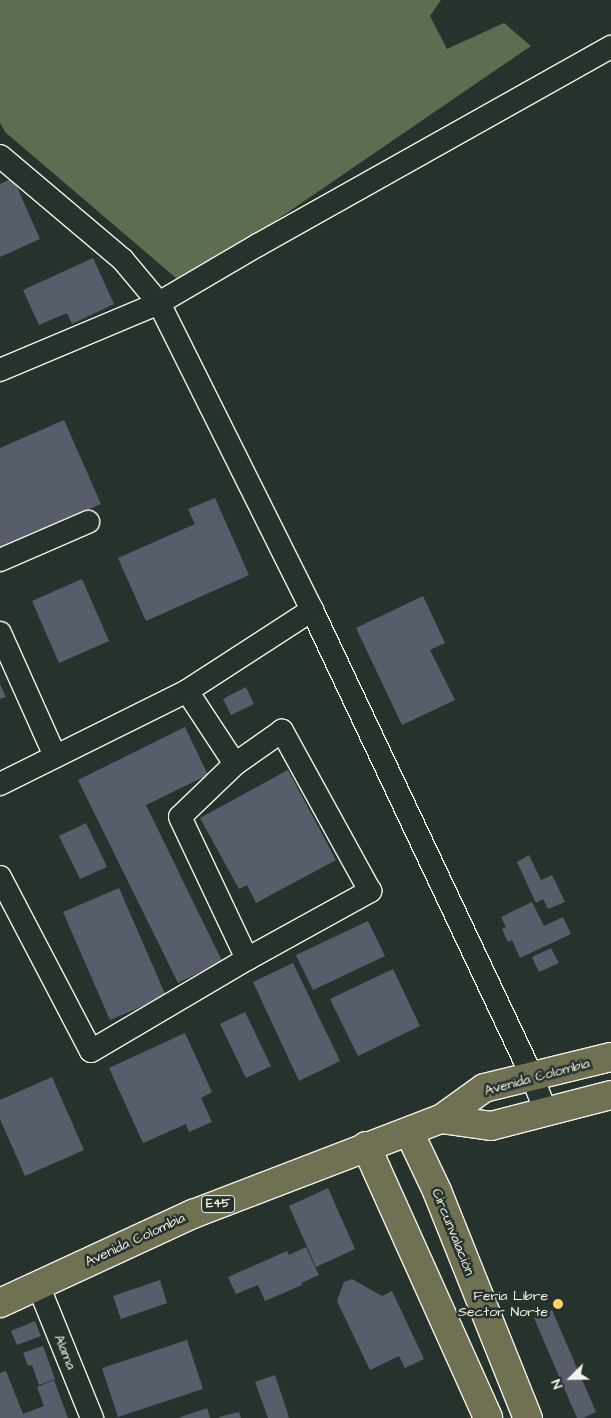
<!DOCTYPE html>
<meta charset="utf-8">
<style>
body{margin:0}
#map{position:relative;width:611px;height:1418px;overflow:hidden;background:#26332d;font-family:"Architects Daughter",sans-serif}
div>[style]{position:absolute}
.green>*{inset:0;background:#5d6d4f}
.building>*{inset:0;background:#575d6b}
.roads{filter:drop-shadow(1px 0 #f4f1e8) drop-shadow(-1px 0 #f4f1e8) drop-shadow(0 1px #f4f1e8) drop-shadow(0 -1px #f4f1e8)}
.minor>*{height:22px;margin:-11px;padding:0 11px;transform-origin:11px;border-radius:11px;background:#26332d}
.major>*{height:28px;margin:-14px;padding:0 14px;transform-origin:14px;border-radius:14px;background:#707052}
.dots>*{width:14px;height:14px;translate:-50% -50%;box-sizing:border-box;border:2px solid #26332d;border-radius:50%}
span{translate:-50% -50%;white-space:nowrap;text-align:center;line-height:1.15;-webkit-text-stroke:5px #26332d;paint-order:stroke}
.shield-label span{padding:1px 4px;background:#26332d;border:1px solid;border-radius:4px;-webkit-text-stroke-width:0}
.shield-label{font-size:12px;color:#f4f1e8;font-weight:700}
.street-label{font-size:14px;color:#f4f1e8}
.poi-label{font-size:14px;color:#f4f1e8}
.right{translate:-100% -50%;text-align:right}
.north{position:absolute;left:546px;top:1353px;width:50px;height:50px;-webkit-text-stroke:4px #26332d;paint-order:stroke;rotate:247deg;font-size:14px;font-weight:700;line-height:20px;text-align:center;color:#f4f1e8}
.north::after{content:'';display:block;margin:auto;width:18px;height:22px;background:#f4f1e8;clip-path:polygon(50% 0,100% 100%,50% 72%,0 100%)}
</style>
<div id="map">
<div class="green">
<div style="clip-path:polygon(0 0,441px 0,430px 16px,447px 49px,504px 23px,531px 46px,183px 284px,5px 132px,0 123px)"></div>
</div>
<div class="building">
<div style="clip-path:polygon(13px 178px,40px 239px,0 257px,0 184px)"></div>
<div style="clip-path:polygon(93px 258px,114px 304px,72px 324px,67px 313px,39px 325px,23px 290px)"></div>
<div style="clip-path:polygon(64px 420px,101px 504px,0 549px,0 448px)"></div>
<div style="clip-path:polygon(215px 498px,249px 575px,146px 621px,118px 558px,195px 524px,188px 509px)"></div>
<div style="clip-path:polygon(82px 579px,109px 641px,59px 663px,32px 601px)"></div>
<div style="clip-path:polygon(423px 596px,445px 643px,430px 650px,455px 700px,402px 725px,356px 628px)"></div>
<div style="clip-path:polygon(0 684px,6px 697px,0 699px)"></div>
<div style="clip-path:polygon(246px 687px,254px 704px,231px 715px,223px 699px)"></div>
<div style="clip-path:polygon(185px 727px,208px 775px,146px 805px,222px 961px,178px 983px,78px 780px)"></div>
<div style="clip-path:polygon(288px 770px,336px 860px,256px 903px,247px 885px,239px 889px,200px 818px)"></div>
<div style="clip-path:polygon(86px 823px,107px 867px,80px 879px,59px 836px)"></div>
<div style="clip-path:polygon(529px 855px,541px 880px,552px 875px,565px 902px,548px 909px,543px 899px,536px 903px,517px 862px)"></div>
<div style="clip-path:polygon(119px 888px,166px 996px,110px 1020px,63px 912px)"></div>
<div style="clip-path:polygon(532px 902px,544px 926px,563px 917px,571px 934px,520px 958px,512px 940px,508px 942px,502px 929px,506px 927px,501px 917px)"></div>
<div style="clip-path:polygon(368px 921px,385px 956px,313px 990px,296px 955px)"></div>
<div style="clip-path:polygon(551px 948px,559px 963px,539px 972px,532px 957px)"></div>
<div style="clip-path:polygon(293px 963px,340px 1061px,299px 1081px,253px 982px)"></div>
<div style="clip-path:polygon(393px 969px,420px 1026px,358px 1056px,330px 999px)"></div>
<div style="clip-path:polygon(245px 1012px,271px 1066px,246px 1078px,220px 1024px)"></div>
<div style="clip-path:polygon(185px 1033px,212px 1092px,201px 1098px,212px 1122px,189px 1132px,186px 1124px,143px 1143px,109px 1068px)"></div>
<div style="clip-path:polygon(52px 1077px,84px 1150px,25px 1176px,0 1119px,0 1100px)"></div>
<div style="clip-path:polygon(328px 1188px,355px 1249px,316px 1267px,289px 1206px)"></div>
<div style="clip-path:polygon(306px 1247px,319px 1275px,301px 1283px,302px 1285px,265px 1301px,258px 1285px,236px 1294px,228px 1277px,287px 1251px,289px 1255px)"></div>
<div style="clip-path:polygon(352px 1279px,382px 1296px,392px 1291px,424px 1359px,405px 1368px,399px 1356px,370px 1370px,337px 1301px,344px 1282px)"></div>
<div style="clip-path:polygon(160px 1280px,167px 1303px,121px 1319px,113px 1296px)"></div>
<div style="clip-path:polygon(552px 1310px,596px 1412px,583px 1418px,577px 1418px,534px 1318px)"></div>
<div style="clip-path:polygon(35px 1321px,41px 1336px,17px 1345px,11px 1331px)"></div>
<div style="clip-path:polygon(187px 1340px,203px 1389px,118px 1417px,102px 1368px)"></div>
<div style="clip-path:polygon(43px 1346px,55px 1379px,39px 1385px,32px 1365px,28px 1366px,23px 1353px)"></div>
<div style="clip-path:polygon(6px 1371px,23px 1414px,44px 1406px,37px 1387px,54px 1380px,68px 1418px,0 1418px,0 1373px)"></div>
<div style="clip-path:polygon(275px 1375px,289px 1417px,287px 1418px,268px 1418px,255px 1382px)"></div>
<div style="clip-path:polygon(207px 1408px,210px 1418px,178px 1418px)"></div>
<div style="clip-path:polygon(239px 1412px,241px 1418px,219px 1418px,219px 1417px)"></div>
</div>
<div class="roads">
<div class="minor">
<div style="left:0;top:156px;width:161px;rotate:40.2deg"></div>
<div style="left:123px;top:260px;width:56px;rotate:50.1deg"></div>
<div style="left:159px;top:303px;width:343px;rotate:63.5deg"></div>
<div style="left:312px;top:610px;width:515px;rotate:64.73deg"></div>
<div style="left:532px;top:1076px;width:39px;rotate:69deg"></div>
<div style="left:0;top:370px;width:173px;rotate:-22.8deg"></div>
<div style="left:159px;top:303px;width:115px;rotate:-30.4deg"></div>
<div style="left:258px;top:245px;width:405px;rotate:-29.3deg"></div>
<div style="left:0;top:560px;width:96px;rotate:-23.4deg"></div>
<div style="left:0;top:633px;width:135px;rotate:65.9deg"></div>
<div style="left:187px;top:691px;width:87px;rotate:56.7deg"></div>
<div style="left:235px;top:764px;width:76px;rotate:136.1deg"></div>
<div style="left:180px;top:817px;width:157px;rotate:64.7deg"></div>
<div style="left:0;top:784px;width:209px;rotate:-26.4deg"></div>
<div style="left:187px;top:691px;width:149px;rotate:-32.9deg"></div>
<div style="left:0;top:877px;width:196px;rotate:62.4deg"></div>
<div style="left:91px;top:1051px;width:181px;rotate:-30.5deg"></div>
<div style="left:247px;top:959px;width:141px;rotate:-28.9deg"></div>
<div style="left:370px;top:891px;width:183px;rotate:-118.8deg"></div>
<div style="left:282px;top:731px;width:57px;rotate:144.9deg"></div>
<div style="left:38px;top:1285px;width:144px;rotate:67.9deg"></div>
</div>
<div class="major">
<div style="left:441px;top:1119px;width:50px;rotate:8deg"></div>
<div style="left:491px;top:1126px;width:124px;rotate:-14.5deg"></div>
<div style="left:409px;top:1132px;width:65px;rotate:64.6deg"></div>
<div style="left:437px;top:1191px;width:245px;rotate:68.2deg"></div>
<div style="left:366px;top:1146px;width:298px;rotate:65.8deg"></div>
<div style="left:0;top:1303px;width:213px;rotate:-24.8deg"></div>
<div style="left:193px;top:1214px;width:266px;rotate:-21deg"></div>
<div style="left:441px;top:1119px;width:53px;rotate:-35.8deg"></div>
<div style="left:484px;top:1088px;width:131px;rotate:-13.7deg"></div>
</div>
</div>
<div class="dots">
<div style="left:558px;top:1304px;background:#ffd166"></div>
</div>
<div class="shield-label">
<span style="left:218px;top:1204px">E45</span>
</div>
<div class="street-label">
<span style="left:537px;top:1077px;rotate:-15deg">Avenida Colombia</span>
<span style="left:453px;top:1232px;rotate:68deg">Circunvalación</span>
<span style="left:135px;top:1240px;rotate:-25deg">Avenida Colombia</span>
<span style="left:65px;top:1352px;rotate:68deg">Alama</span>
</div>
<div class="poi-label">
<span class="right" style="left:548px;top:1304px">Feria Libre<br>Sector Norte</span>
</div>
<div class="north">N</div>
</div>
